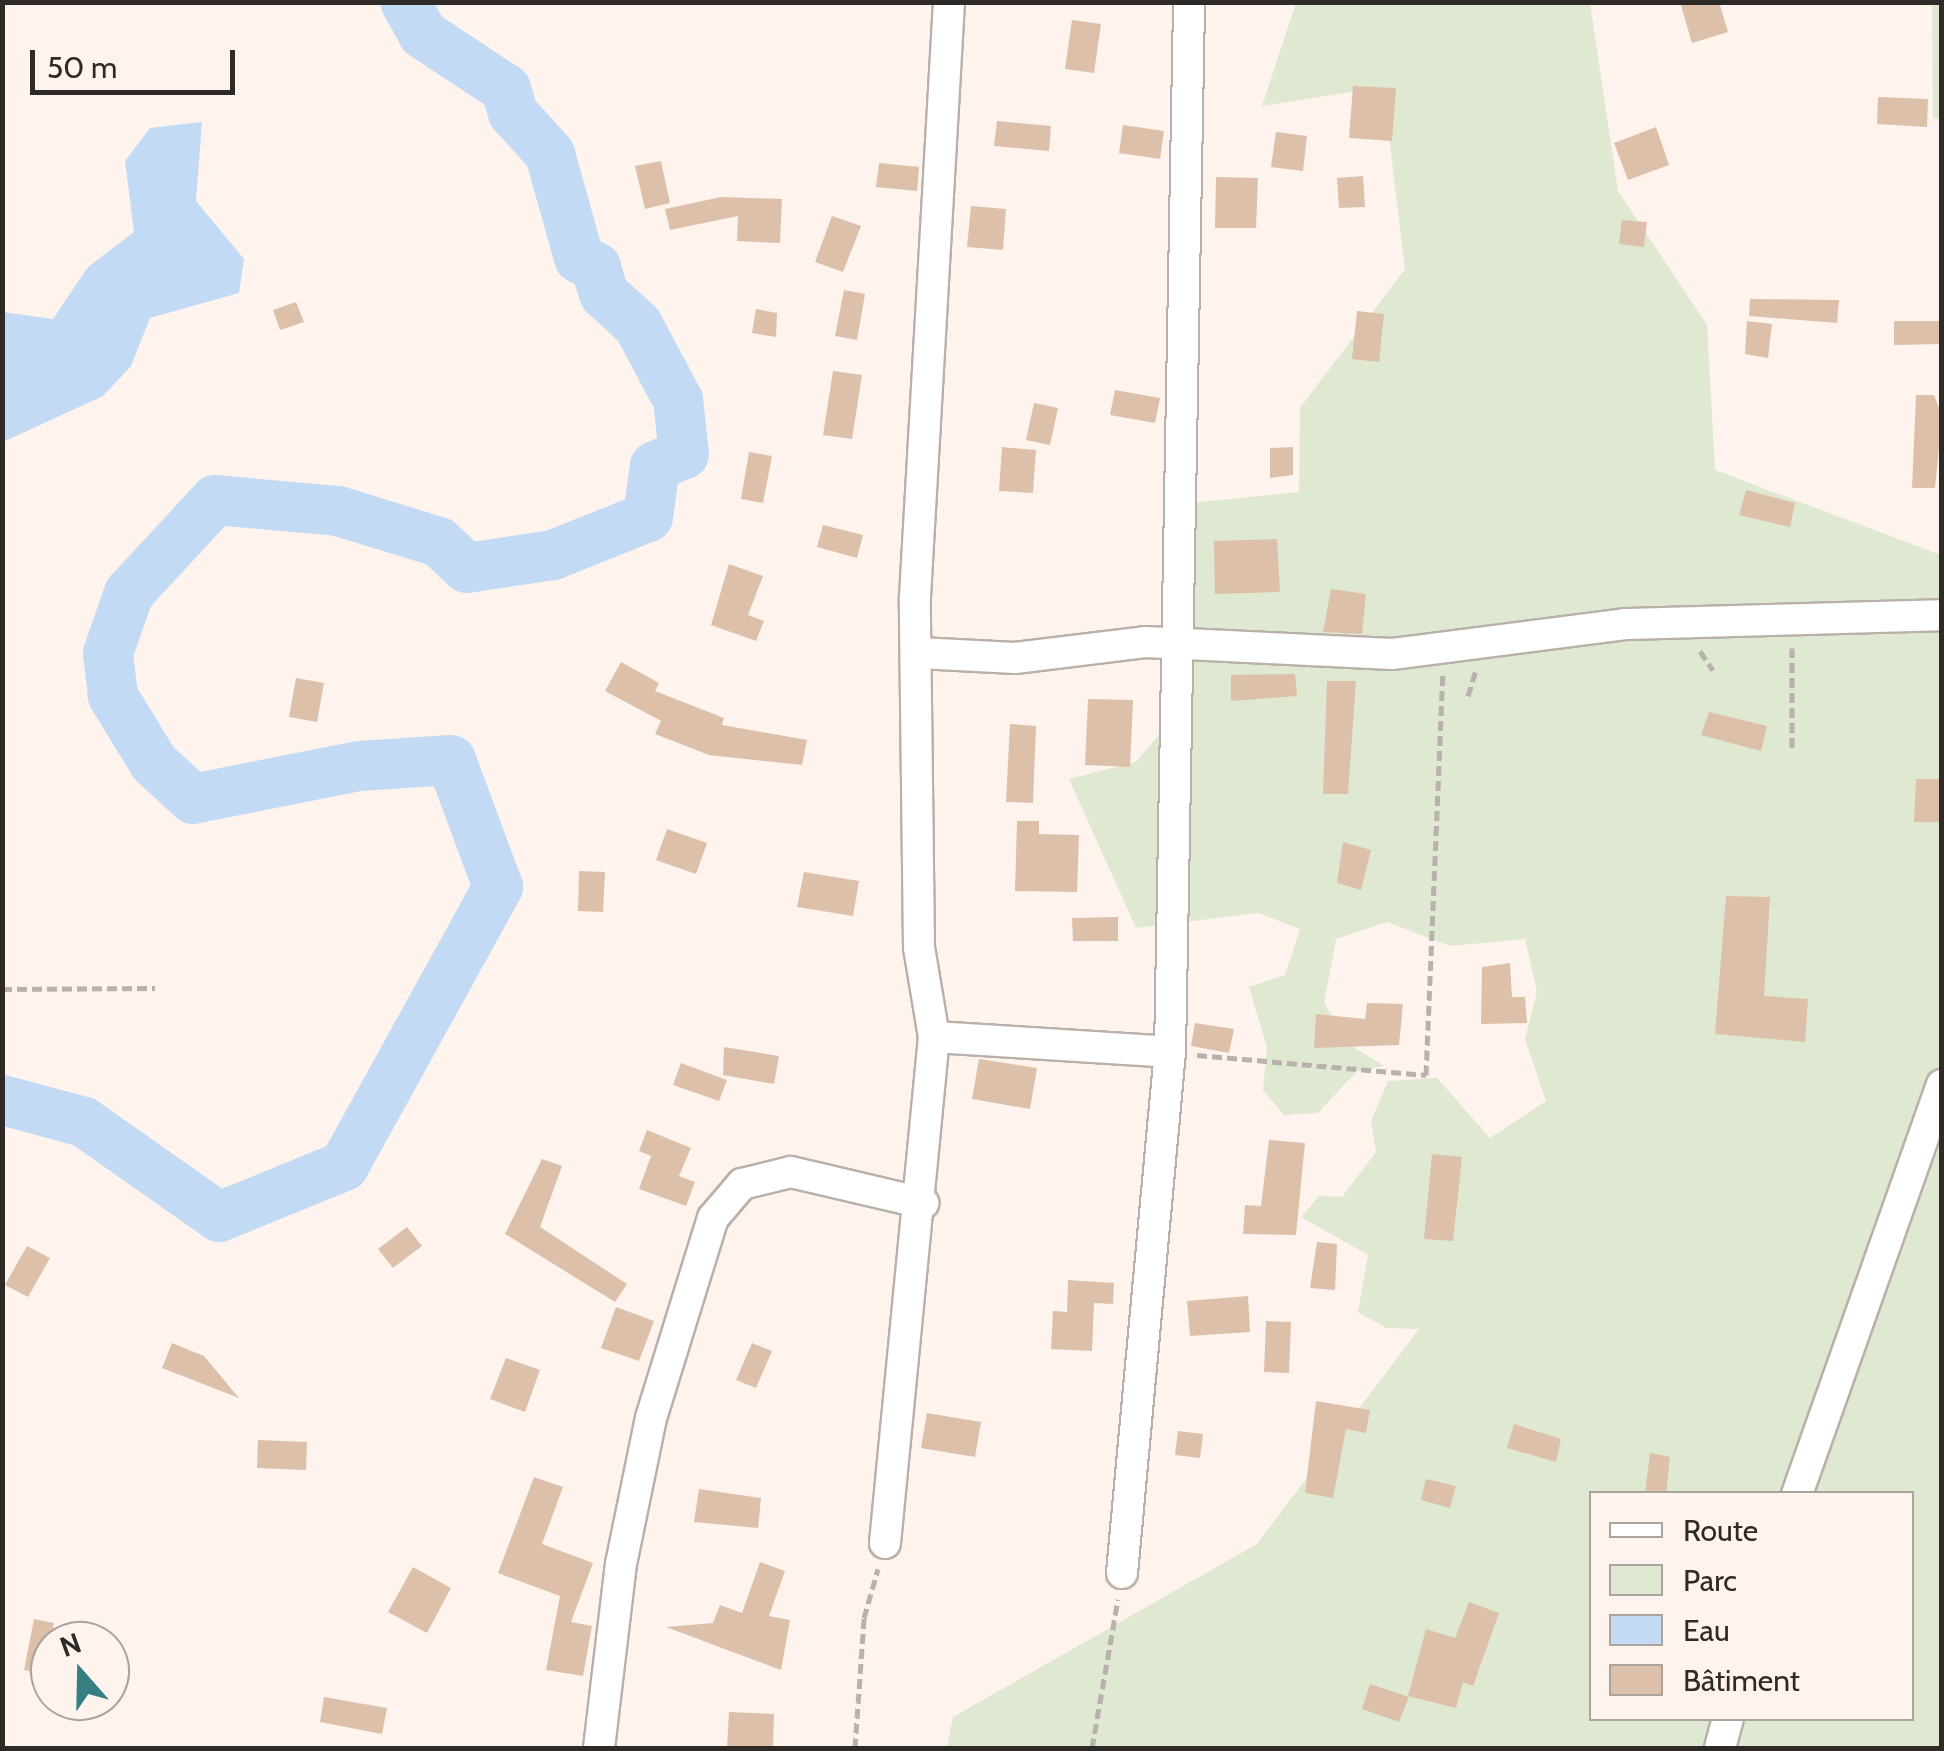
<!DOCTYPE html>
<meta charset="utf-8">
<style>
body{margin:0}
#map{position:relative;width:1944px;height:1751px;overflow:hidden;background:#fef4ed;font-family:Cabin,sans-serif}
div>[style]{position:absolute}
.green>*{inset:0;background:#dfe8d0}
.water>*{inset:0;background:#c3daf4}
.river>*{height:50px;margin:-25px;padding:0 25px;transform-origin:25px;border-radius:25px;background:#c3daf4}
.building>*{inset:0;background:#ddc0aa}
.path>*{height:5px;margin-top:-2.5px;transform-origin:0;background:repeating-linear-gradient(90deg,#b9b1ac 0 10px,transparent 0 15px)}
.roads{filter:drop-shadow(2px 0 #b9b0a9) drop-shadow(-2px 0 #b9b0a9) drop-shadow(0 2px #b9b0a9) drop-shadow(0 -2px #b9b0a9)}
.minor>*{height:30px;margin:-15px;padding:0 15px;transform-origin:15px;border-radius:15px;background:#fff}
span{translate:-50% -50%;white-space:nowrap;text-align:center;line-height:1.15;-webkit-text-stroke:8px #fef4ed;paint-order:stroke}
.frame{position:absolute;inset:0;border:5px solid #2e2a27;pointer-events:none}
.legend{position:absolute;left:1589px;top:1491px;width:325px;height:230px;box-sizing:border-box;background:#fef4ed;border:2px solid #aba39e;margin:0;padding:12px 18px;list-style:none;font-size:30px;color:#2e2a27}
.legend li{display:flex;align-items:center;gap:20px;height:50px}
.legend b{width:50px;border:2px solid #aba39e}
.north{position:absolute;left:30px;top:1621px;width:100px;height:100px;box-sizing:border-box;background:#fef4ed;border:2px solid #aba39e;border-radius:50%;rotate:340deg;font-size:28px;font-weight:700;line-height:40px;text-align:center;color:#2e2a27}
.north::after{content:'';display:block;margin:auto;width:35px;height:45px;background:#357e82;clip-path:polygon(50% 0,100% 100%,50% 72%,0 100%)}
.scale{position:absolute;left:30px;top:50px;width:205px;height:45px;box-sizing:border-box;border:5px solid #2e2a27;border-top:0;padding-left:12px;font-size:30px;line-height:35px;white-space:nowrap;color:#2e2a27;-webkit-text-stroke:8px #fef4ed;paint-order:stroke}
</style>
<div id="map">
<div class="green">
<div style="clip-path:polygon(evenodd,1296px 3px,1590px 3px,1618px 191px,1707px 325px,1715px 470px,1941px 555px,1941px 1748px,947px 1748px,953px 1717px,1257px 1544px,1419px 1329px,1386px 1328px,1358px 1312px,1368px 1255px,1301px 1217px,1319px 1196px,1342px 1197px,1376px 1152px,1371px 1121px,1388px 1081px,1437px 1078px,1490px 1138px,1546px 1101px,1525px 1039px,1537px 992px,1525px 939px,1450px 946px,1387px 922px,1336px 939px,1324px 1003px,1347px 1043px,1384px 1066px,1357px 1071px,1318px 1113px,1284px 1115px,1263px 1090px,1267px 1047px,1249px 987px,1285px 975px,1300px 929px,1258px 913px,1136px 928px,1069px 779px,1136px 762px,1185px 704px,1191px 503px,1299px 492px,1300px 408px,1405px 269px,1383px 87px,1262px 106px,1296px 3px,1592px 1494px,1912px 1494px,1912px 1718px,1592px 1718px,1592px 1494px)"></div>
<div style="clip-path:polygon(1932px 3px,1941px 3px,1941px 119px,1933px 119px)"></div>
</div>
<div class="water">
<div style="clip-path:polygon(202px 122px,196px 201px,244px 259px,239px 293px,150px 318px,131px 366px,103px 396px,3px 442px,3px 312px,53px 319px,88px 267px,134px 232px,125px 161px,150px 128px)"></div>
</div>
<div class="river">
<div style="left:2px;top:1100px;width:85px;rotate:15deg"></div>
<div style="left:84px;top:1122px;width:165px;rotate:35.1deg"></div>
<div style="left:219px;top:1217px;width:135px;rotate:-22.2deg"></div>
<div style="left:344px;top:1166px;width:319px;rotate:-61.1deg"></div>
<div style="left:498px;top:887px;width:135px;rotate:-110.3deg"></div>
<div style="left:451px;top:760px;width:92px;rotate:176.3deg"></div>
<div style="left:359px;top:766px;width:169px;rotate:168.8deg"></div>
<div style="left:193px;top:799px;width:53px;rotate:-137.3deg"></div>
<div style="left:154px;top:763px;width:79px;rotate:-121.5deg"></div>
<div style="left:113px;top:696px;width:43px;rotate:-96.6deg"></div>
<div style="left:108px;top:653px;width:64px;rotate:-70.7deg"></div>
<div style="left:129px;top:593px;width:127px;rotate:-47.2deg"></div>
<div style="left:215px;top:500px;width:123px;rotate:5.1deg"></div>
<div style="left:338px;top:511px;width:106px;rotate:17.1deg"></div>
<div style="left:439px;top:542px;width:38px;rotate:43deg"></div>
<div style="left:467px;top:568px;width:87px;rotate:-8.6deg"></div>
<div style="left:553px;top:555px;width:102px;rotate:-21.8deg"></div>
<div style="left:648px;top:517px;width:51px;rotate:-82.2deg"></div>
<div style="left:655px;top:466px;width:31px;rotate:-22deg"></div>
<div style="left:684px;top:454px;width:54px;rotate:-96.3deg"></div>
<div style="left:678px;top:400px;width:85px;rotate:-118.1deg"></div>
<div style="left:638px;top:325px;width:46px;rotate:-137.6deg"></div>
<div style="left:604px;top:294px;width:28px;rotate:-107deg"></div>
<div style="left:596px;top:267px;width:19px;rotate:-152deg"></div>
<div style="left:579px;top:258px;width:108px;rotate:-105.6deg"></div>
<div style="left:550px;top:154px;width:55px;rotate:-132.1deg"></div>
<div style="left:513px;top:113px;width:25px;rotate:-106deg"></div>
<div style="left:506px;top:89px;width:100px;rotate:-146.5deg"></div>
<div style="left:423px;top:34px;width:37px;rotate:-119deg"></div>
</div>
<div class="building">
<div style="clip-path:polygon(1680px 2px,1719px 2px,1728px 32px,1692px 43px)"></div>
<div style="clip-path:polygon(1072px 20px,1101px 24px,1094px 73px,1065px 69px)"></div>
<div style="clip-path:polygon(1353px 86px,1396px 88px,1392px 141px,1349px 138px)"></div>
<div style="clip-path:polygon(1878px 97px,1928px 99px,1927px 127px,1877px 124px)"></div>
<div style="clip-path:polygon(997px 121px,1051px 126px,1049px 151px,994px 146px)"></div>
<div style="clip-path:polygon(1123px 125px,1164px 131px,1160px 159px,1119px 153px)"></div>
<div style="clip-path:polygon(1656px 127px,1669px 165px,1628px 180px,1614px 143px)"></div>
<div style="clip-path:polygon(1276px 132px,1307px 136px,1303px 171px,1271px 167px)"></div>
<div style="clip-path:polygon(661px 161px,670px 203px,645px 209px,635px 166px)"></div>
<div style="clip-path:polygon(879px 163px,919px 167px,917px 191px,876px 187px)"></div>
<div style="clip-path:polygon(1363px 176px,1365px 207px,1339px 208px,1337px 178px)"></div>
<div style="clip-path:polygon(1216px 177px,1258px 178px,1256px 228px,1215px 228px)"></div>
<div style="clip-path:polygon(721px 197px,782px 199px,780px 243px,737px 241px,738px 216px,670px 230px,665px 209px)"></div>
<div style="clip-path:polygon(971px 206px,1006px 209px,1003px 250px,967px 247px)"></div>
<div style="clip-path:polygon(832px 216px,861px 226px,843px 272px,815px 262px)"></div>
<div style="clip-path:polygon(1622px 220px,1647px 222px,1644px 247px,1619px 244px)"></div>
<div style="clip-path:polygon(844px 290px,865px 294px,857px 340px,835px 336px)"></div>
<div style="clip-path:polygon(1750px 299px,1839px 300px,1837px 323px,1749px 316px)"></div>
<div style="clip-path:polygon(296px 302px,304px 322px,280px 330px,273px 310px)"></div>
<div style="clip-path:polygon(756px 309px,777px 313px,776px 337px,752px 333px)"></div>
<div style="clip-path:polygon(1357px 311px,1384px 314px,1379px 362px,1352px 359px)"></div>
<div style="clip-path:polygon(1747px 321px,1772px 324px,1768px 358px,1745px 354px)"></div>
<div style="clip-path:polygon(1894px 321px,1942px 321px,1942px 344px,1894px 345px)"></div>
<div style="clip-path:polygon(833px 371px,862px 375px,852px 439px,823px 435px)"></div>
<div style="clip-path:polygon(1115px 390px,1160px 398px,1155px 423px,1110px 415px)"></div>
<div style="clip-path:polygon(1916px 395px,1934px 395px,1942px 416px,1935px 488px,1912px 488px)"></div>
<div style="clip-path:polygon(1034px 403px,1058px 408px,1050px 445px,1026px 440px)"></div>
<div style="clip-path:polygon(1002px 447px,1036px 450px,1033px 493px,999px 491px)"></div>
<div style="clip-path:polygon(1293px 447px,1293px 475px,1270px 478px,1270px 448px)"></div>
<div style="clip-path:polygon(749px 452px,772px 456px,763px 503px,741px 499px)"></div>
<div style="clip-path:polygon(1746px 490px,1795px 503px,1790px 527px,1739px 515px)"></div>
<div style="clip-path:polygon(823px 525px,863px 535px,857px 558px,817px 547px)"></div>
<div style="clip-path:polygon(1277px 539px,1280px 592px,1215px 594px,1214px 541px)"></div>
<div style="clip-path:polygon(729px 564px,763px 576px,748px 615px,764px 621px,756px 641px,711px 625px)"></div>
<div style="clip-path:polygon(1331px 589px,1366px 594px,1362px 634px,1323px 632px)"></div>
<div style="clip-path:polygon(621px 662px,659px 683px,655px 691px,724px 718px,722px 725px,807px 740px,802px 765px,709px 755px,655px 734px,661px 721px,605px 691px)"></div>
<div style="clip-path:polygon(1295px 674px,1297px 696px,1231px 701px,1231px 675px)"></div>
<div style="clip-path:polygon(296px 678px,324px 683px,317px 722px,289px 717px)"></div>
<div style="clip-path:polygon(1327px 681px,1356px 681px,1348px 794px,1323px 794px)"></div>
<div style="clip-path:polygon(1088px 699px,1133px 700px,1130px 767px,1085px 765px)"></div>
<div style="clip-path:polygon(1709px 712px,1767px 726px,1761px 751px,1701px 735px)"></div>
<div style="clip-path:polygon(1010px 724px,1036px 726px,1033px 803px,1006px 802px)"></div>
<div style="clip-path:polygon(1916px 779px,1942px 779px,1942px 822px,1914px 822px)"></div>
<div style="clip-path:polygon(1017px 821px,1039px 821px,1039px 834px,1079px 835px,1077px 892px,1015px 891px)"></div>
<div style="clip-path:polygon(667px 829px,707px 843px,696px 874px,656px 860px)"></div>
<div style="clip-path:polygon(1343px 842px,1371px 850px,1361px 890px,1337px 883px)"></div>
<div style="clip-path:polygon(579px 871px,605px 872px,603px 912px,578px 911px)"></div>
<div style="clip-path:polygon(804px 872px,859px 881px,853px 916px,797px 907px)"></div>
<div style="clip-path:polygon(1726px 896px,1770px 897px,1764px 996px,1808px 999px,1805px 1042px,1715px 1034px)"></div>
<div style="clip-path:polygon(1118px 917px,1118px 941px,1073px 941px,1072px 918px)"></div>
<div style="clip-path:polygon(1510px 963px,1512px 997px,1525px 997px,1527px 1023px,1481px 1024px,1482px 967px)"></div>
<div style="clip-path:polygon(1367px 1003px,1403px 1004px,1399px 1045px,1314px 1048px,1316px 1014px,1365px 1019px)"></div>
<div style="clip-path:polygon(1195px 1023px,1234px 1029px,1229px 1053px,1191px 1046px)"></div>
<div style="clip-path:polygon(724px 1047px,779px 1056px,774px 1084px,723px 1075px)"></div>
<div style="clip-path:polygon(979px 1059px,1037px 1068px,1030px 1109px,972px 1099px)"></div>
<div style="clip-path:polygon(681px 1063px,727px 1080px,719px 1101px,673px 1085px)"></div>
<div style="clip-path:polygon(647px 1130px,691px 1148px,679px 1176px,695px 1182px,686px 1206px,639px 1189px,651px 1156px,639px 1151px)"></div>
<div style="clip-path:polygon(1269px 1140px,1305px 1143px,1296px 1235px,1243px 1234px,1245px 1205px,1261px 1206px)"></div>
<div style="clip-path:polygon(1432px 1154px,1462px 1157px,1453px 1241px,1424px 1239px)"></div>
<div style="clip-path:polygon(542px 1159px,562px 1166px,540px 1227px,627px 1284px,615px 1302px,505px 1234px)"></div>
<div style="clip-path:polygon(407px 1227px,422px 1246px,393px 1268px,378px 1249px)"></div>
<div style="clip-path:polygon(1317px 1242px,1337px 1244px,1335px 1290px,1310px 1288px)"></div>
<div style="clip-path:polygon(27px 1246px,50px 1258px,28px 1297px,5px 1285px)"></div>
<div style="clip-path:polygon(1068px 1280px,1114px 1283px,1113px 1304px,1094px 1303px,1092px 1351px,1051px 1349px,1053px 1311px,1067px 1312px)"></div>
<div style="clip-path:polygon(1248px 1296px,1250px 1332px,1190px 1336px,1187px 1301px)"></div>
<div style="clip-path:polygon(616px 1307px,654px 1321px,639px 1361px,601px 1348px)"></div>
<div style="clip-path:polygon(1266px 1321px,1291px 1322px,1289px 1373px,1264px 1372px)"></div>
<div style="clip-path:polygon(172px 1343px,204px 1356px,239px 1398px,162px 1368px)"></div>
<div style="clip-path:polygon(752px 1343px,772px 1351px,756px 1388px,736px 1380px)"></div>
<div style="clip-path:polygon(506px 1358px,540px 1370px,525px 1412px,490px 1399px)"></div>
<div style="clip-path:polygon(1316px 1401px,1370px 1410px,1366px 1433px,1346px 1429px,1333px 1498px,1305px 1493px)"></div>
<div style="clip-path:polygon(927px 1413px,981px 1422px,975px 1457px,921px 1448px)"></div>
<div style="clip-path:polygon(1514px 1424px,1561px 1439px,1556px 1462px,1507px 1448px)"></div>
<div style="clip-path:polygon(1178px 1431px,1203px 1434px,1200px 1458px,1175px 1455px)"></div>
<div style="clip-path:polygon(258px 1440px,307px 1442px,306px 1470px,257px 1468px)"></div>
<div style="clip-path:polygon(1650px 1453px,1670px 1457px,1666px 1494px,1645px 1494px)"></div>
<div style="clip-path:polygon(534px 1477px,563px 1487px,542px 1544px,593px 1563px,571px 1622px,592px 1626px,583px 1676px,546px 1670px,560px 1596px,498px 1573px)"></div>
<div style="clip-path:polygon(1426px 1479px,1456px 1486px,1450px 1508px,1421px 1500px)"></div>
<div style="clip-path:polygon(699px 1489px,761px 1498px,758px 1528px,694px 1522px)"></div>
<div style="clip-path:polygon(760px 1562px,785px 1571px,769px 1616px,790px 1620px,781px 1670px,666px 1627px,713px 1623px,720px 1605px,742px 1613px)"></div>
<div style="clip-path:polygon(413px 1567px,451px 1588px,427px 1633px,388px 1612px)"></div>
<div style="clip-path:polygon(1469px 1602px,1499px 1613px,1473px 1686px,1463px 1682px,1456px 1708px,1408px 1696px,1426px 1629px,1455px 1638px)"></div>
<div style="clip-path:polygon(34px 1619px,54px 1623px,45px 1674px,24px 1670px)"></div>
<div style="clip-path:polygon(1370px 1684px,1409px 1697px,1399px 1722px,1362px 1709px)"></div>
<div style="clip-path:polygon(324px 1697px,387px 1708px,382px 1734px,320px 1722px)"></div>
<div style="clip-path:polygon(729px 1712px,774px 1714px,773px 1748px,727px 1748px)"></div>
</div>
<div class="path">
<div style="left:1792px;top:648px;width:104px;rotate:90deg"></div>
<div style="left:1700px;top:651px;width:23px;rotate:56deg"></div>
<div style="left:1468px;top:696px;width:27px;rotate:-73deg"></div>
<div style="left:2px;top:989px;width:153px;rotate:-0.4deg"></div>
<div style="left:1197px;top:1055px;width:230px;rotate:5deg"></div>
<div style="left:1426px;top:1075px;width:401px;rotate:-87.6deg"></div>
<div style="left:855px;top:1748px;width:130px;rotate:-86deg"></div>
<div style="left:864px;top:1618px;width:51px;rotate:-74.1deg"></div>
<div style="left:1092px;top:1748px;width:151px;rotate:-80.1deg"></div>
</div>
<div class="roads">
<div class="minor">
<div style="left:919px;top:653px;width:96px;rotate:3deg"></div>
<div style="left:1015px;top:658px;width:131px;rotate:-7deg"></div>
<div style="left:1145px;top:642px;width:247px;rotate:2.8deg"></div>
<div style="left:1392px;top:654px;width:235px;rotate:-7.3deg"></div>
<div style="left:1625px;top:624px;width:317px;rotate:-1.6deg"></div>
<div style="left:934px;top:1037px;width:236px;rotate:3.6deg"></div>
<div style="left:1797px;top:1494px;width:434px;rotate:-70.5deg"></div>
<div style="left:885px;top:1543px;width:508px;rotate:-84.47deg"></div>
<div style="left:934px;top:1037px;width:91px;rotate:-99.5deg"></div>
<div style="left:919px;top:947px;width:350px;rotate:-90.7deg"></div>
<div style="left:915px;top:597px;width:596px;rotate:-86.73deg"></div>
<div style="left:1122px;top:1573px;width:523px;rotate:-84.74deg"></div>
<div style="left:1170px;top:1052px;width:1050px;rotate:-88.96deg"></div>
<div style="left:599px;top:1748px;width:185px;rotate:-83.2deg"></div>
<div style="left:621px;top:1564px;width:149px;rotate:-78.4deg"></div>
<div style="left:651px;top:1418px;width:209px;rotate:-72.8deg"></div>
<div style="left:713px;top:1218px;width:45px;rotate:-49.5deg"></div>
<div style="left:742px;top:1184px;width:50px;rotate:-13.8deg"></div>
<div style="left:791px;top:1172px;width:136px;rotate:13.2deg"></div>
<div style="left:1720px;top:1748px;width:31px;rotate:-75deg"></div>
</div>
</div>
<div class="frame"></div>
<ul class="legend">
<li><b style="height:12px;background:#fff"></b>Route</li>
<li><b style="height:28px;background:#dfe8d0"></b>Parc</li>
<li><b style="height:28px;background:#c3daf4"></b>Eau</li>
<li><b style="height:28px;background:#ddc0aa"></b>Bâtiment</li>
</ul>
<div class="north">N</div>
<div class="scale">50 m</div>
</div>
